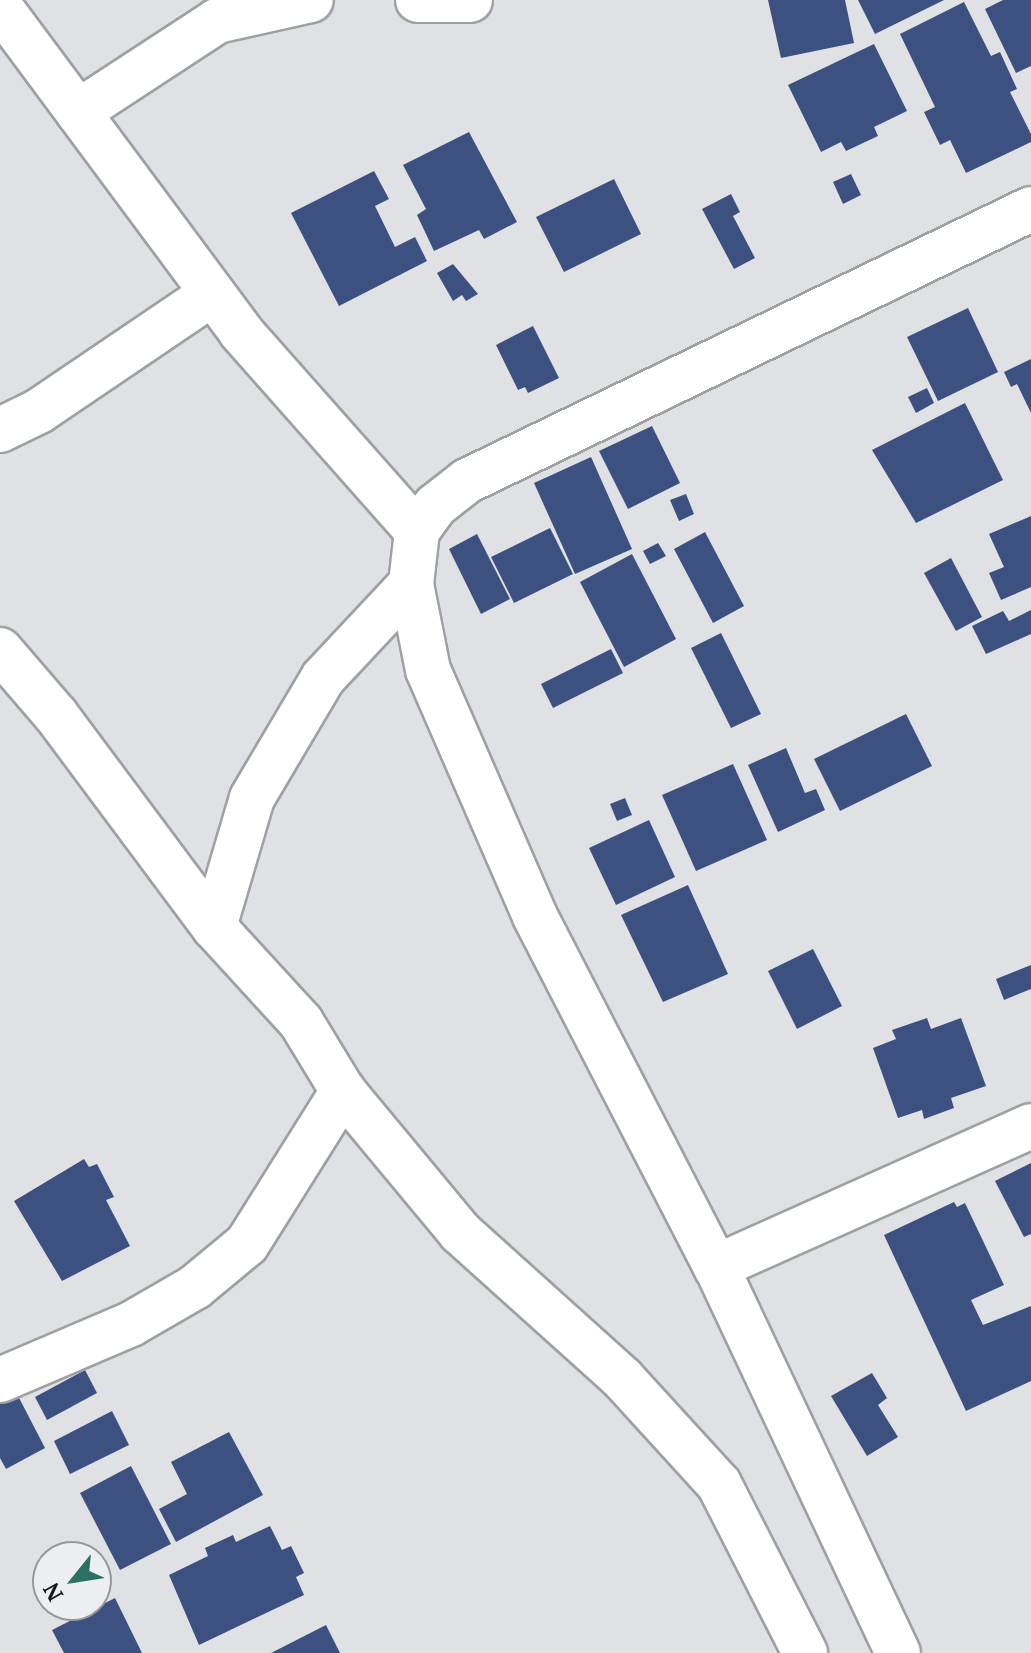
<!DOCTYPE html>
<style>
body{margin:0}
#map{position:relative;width:1031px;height:1653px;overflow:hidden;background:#dfe1e4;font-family:"PT Serif",serif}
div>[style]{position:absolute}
.building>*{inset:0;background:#3c5180}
.roads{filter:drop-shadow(2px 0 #9ea0a3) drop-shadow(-2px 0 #9ea0a3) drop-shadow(0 2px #9ea0a3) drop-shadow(0 -2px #9ea0a3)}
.street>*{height:44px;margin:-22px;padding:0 22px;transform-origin:22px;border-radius:22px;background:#fff}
span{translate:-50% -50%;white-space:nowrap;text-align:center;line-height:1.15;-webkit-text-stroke:8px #eceef1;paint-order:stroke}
.north{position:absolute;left:32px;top:1541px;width:80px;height:80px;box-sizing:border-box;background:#eceef1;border:2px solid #97989b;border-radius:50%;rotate:240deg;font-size:22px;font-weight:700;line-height:32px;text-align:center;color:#171819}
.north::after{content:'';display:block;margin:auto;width:28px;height:36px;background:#2c7061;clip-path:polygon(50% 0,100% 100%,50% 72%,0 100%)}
</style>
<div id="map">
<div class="building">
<div style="clip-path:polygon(768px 0,845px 0,854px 43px,781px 58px)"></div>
<div style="clip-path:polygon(858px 0,944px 0,875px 34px)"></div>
<div style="clip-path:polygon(1003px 0,1031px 0,1031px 66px,1016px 73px,985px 9px)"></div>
<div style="clip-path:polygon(964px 2px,991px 56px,1000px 52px,1017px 89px,1010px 92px,1031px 134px,1031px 142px,966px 173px,950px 140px,940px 145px,924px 112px,935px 107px,900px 34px)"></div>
<div style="clip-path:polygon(874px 44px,907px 111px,874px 127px,878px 136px,846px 151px,841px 142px,821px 152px,788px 85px)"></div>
<div style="clip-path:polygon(469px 132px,517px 222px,484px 239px,479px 230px,434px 251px,417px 215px,426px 209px,403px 165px)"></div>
<div style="clip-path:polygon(374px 171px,389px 199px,375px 206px,395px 247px,415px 237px,427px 261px,339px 306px,291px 213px)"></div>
<div style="clip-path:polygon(851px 174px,861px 195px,843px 204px,833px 182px)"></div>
<div style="clip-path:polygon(614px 179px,641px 234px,564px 272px,536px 217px)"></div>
<div style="clip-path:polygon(731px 194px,740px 212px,733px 216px,755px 258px,734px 269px,702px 209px)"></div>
<div style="clip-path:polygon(453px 264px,478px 294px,466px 301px,462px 295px,453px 301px,437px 273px)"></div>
<div style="clip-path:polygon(968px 308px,998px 372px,938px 401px,907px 337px)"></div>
<div style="clip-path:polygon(533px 326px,559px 378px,528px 393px,525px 387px,518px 390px,496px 345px)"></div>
<div style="clip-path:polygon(1031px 359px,1031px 413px,1017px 384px,1011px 387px,1004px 372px)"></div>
<div style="clip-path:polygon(927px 388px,934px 403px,916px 413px,908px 397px)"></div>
<div style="clip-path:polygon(965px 403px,1003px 480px,916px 523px,872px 450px)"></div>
<div style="clip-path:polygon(652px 426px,680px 483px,628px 509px,599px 451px)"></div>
<div style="clip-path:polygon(591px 457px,632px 549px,575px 574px,534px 483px)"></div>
<div style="clip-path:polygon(686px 494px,694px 514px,679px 521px,670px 500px)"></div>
<div style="clip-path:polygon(1031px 516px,1031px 587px,1001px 600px,989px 573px,1004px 567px,989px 534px)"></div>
<div style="clip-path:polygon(550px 528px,573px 574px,514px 603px,491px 557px)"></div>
<div style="clip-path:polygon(705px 532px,744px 606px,713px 623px,674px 549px)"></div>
<div style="clip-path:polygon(477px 534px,510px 599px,481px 614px,449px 549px)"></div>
<div style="clip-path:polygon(658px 543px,666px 556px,650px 564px,643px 551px)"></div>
<div style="clip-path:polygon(632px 554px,676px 639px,624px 667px,580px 582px)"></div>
<div style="clip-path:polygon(951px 558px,982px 617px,956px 631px,924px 573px)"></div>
<div style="clip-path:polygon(1031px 610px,1031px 634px,986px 654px,972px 626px,1003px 611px,1009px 621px)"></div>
<div style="clip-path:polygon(721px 633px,761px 714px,731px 728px,691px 648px)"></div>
<div style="clip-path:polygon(611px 649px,623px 673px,553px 708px,541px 684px)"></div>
<div style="clip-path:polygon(906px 714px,932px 766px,840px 811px,814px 759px)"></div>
<div style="clip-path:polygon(786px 748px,805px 793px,816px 789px,825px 810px,778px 832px,748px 765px)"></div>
<div style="clip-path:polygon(733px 764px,767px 840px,696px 871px,662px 795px)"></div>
<div style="clip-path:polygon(625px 798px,632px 815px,617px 821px,610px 804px)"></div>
<div style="clip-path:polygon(649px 820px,675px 877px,616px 905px,589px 848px)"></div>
<div style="clip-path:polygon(688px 885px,728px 974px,663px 1002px,621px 915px)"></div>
<div style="clip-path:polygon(813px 949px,842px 1006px,797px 1029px,768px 971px)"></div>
<div style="clip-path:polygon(1031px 965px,1031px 989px,1004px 1000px,996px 979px)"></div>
<div style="clip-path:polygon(927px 1018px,931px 1029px,961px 1018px,986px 1086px,951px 1098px,954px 1108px,924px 1119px,922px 1110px,898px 1118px,873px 1048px,896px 1039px,892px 1030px)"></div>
<div style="clip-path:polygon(84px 1159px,89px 1167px,97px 1164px,114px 1197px,106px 1200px,130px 1246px,62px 1281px,14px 1201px)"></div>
<div style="clip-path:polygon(1031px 1163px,1031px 1234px,1024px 1237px,995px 1181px)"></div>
<div style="clip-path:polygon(954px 1202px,957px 1207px,965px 1203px,1004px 1285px,971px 1300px,983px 1325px,1031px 1306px,1031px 1381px,966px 1411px,884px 1235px)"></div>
<div style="clip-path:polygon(85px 1370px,97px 1393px,47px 1420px,35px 1397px)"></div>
<div style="clip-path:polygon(872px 1373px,887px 1398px,878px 1405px,898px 1437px,867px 1456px,831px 1396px)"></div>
<div style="clip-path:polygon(16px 1392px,45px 1448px,6px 1469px,0 1458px,0 1400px)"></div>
<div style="clip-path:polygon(112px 1411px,129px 1445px,70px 1474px,54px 1441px)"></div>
<div style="clip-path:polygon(229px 1432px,263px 1495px,176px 1542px,159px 1509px,187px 1494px,171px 1462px)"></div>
<div style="clip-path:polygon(131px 1466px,171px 1544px,120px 1570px,80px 1493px)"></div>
<div style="clip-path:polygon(270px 1526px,282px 1550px,291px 1546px,304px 1573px,296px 1577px,304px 1595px,199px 1645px,169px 1575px,208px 1556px,205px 1548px,233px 1535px,236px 1542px)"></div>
<div style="clip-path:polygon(115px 1598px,142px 1653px,64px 1653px,52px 1630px)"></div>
<div style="clip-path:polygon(326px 1625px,340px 1653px,271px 1653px)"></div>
</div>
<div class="roads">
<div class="street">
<div style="left:418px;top:0;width:52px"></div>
<div style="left:0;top:7px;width:405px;rotate:53.4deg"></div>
<div style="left:241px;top:332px;width:266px;rotate:48.5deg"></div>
<div style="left:78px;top:112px;width:166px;rotate:-33.2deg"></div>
<div style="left:217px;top:21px;width:96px;rotate:-12.6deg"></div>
<div style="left:0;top:430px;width:43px;rotate:-26deg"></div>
<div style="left:39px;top:411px;width:209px;rotate:-34.1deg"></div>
<div style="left:0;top:650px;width:86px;rotate:49.3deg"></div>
<div style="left:56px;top:715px;width:264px;rotate:53.3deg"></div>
<div style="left:214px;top:927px;width:129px;rotate:47.5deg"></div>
<div style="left:301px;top:1022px;width:81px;rotate:58.7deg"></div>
<div style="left:343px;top:1091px;width:183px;rotate:50.3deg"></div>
<div style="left:460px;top:1232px;width:219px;rotate:42deg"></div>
<div style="left:623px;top:1379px;width:142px;rotate:47.6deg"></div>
<div style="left:719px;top:1484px;width:190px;rotate:63deg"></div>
<div style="left:214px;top:927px;width:134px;rotate:-73.6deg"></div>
<div style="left:252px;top:798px;width:139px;rotate:-59.4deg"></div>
<div style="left:323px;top:678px;width:129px;rotate:-46.9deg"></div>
<div style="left:716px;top:1267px;width:345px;rotate:-24.1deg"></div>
<div style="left:0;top:1380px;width:142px;rotate:-23.1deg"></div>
<div style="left:131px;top:1324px;width:74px;rotate:-30deg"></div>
<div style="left:195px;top:1287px;width:67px;rotate:-39.6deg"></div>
<div style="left:247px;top:1244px;width:181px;rotate:-57.9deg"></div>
<div style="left:898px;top:1653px;width:427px;rotate:-115.2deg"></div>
<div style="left:716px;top:1267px;width:395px;rotate:-117.3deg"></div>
<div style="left:535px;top:916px;width:268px;rotate:-113.5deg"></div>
<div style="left:428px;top:670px;width:88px;rotate:-101.2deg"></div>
<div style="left:411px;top:584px;width:53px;rotate:-83.5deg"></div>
<div style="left:417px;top:531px;width:31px;rotate:-54deg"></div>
<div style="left:435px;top:506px;width:41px;rotate:-38deg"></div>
<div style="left:467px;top:481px;width:626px;rotate:-25.75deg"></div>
</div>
</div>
<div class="north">N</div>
</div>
